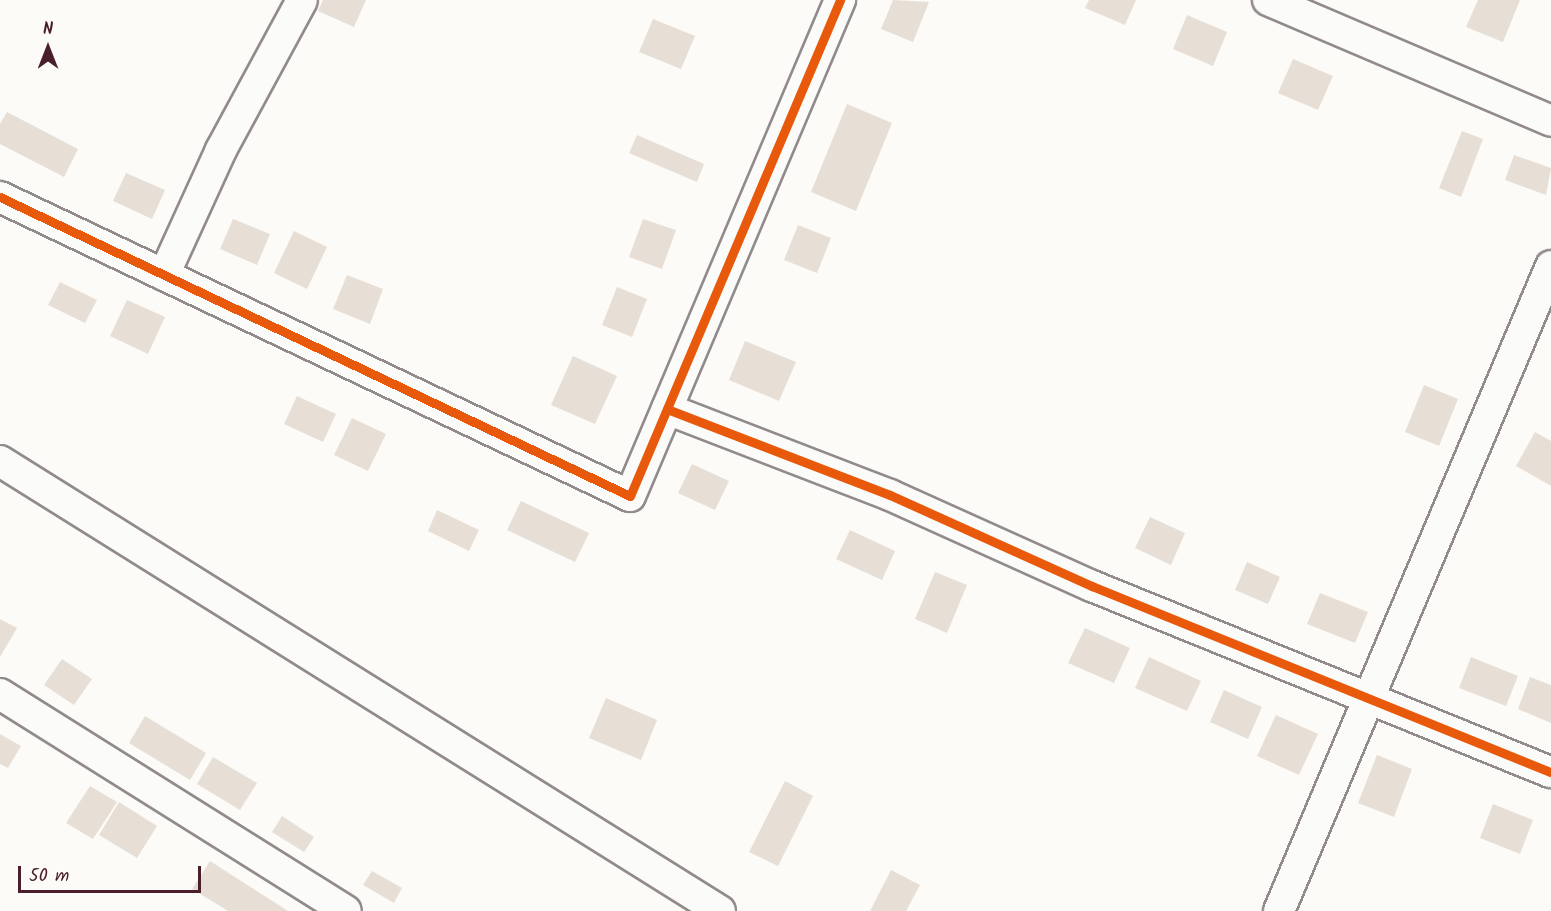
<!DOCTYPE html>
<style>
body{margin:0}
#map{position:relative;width:1551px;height:911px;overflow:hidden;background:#fcfbf8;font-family:Kalam,sans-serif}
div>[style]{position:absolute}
.building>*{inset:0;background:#e7dfd5}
.roads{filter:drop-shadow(2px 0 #928a8b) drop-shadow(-2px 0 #928a8b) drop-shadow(0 2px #928a8b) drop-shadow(0 -2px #928a8b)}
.minor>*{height:30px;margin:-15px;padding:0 15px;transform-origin:15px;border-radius:15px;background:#fbfbf9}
.cycleway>*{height:9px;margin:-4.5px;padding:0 4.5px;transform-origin:4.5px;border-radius:4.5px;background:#e8590c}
span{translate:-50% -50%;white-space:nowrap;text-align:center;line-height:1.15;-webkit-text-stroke:4.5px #fdfcf7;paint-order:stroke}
.north{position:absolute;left:18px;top:18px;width:60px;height:60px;-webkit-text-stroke:4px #fdfcf7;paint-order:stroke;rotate:0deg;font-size:16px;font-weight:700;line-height:24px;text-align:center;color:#4a1f2b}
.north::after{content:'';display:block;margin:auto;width:21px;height:27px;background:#4a1f2b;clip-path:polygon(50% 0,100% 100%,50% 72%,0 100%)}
.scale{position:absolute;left:18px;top:866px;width:183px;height:27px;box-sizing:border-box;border:3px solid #4a1f2b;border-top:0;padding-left:8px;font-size:18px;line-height:21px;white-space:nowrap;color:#4a1f2b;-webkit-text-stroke:4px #fdfcf7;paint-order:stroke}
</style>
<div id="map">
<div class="building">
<div style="clip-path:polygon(323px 0,366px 0,354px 27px,318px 11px)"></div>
<div style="clip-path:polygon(893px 0,929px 2px,913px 42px,881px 29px)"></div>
<div style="clip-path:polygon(1089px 0,1136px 0,1125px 25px,1085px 8px)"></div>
<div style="clip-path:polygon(1478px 0,1520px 0,1503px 42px,1466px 27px)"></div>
<div style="clip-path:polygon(1187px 15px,1227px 32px,1213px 66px,1173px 49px)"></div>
<div style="clip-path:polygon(653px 19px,695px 36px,681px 69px,639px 52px)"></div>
<div style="clip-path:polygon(1293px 59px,1333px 76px,1318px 110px,1278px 93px)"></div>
<div style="clip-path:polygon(847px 104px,892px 123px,856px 211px,811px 192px)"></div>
<div style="clip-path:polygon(7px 112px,78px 149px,64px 177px,0 144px,0 124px)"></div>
<div style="clip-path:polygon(1462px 131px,1483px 139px,1461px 197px,1439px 188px)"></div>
<div style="clip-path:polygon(637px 135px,704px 164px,697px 182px,629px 153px)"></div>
<div style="clip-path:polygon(1514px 155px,1551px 168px,1546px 195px,1505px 180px)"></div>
<div style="clip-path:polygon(126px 173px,165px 190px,152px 219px,113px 201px)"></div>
<div style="clip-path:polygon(233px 219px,270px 234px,257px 265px,220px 249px)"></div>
<div style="clip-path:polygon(643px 219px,676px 230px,662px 269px,629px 257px)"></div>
<div style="clip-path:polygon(798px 225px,831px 238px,817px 273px,784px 260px)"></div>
<div style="clip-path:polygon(294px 231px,327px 247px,307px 289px,274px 273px)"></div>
<div style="clip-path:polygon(347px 275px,383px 289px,370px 324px,333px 309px)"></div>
<div style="clip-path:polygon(60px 282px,97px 300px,85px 323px,48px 305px)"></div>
<div style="clip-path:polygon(617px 287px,647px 299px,632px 337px,602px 325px)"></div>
<div style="clip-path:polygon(127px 300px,165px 317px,148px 354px,110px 336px)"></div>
<div style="clip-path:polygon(745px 341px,796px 362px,779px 401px,729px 380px)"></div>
<div style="clip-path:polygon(573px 356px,617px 376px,595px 424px,551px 405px)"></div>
<div style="clip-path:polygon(1424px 385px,1458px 399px,1439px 446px,1405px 432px)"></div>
<div style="clip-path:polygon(297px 396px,336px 414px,323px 442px,284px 424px)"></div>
<div style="clip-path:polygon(352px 418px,386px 434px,368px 471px,334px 455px)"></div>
<div style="clip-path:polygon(1535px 432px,1551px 441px,1551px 486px,1516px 466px)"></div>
<div style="clip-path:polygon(692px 464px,729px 481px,715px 510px,678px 493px)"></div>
<div style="clip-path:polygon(521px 501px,589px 533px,575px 562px,507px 530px)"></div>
<div style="clip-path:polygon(437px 510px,479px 530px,469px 551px,428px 531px)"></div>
<div style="clip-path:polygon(1150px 517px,1185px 533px,1171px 565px,1135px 548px)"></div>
<div style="clip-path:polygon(850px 530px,895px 551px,882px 580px,836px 559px)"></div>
<div style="clip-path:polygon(1247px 562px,1280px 577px,1268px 604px,1235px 590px)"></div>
<div style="clip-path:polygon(935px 572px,967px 585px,947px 633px,915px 619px)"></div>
<div style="clip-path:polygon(1320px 593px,1368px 612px,1355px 643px,1307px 624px)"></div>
<div style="clip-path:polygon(0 619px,17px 628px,0 657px)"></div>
<div style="clip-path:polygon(1085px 628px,1130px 648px,1114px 683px,1068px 663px)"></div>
<div style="clip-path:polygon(1149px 657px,1201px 681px,1187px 711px,1135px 688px)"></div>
<div style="clip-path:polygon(1471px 657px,1518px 676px,1506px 706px,1459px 688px)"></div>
<div style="clip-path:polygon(62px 659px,92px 679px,74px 705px,44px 685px)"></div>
<div style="clip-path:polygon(1530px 677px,1551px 685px,1551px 723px,1518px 709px)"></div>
<div style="clip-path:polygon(1224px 690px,1262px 707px,1248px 739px,1210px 722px)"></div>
<div style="clip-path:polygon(606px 698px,657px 720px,641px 760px,589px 738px)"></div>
<div style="clip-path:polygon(1276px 715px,1318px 734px,1299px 775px,1257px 756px)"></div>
<div style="clip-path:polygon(145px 716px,206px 753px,190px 780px,129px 743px)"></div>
<div style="clip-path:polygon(0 734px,21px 746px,8px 768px,0 764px)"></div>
<div style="clip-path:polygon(1377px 755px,1412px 769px,1394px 817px,1358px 803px)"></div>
<div style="clip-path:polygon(213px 757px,257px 783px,240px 810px,197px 784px)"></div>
<div style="clip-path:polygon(785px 781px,813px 796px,778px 866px,749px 852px)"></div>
<div style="clip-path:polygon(90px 786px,117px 802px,93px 839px,66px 823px)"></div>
<div style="clip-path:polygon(119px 802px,157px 826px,137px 858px,99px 835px)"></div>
<div style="clip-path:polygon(1493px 804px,1533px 820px,1520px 854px,1480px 838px)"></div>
<div style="clip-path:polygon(282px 816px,314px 837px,304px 852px,272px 832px)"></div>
<div style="clip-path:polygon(210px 861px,288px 911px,228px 911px,192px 889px)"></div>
<div style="clip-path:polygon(891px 870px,920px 885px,906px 911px,870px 911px)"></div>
<div style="clip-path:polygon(372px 871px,402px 888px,394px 903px,363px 885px)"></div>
</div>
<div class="roads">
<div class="minor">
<div style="left:1268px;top:0;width:308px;rotate:23.1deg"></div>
<div style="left:0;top:197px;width:697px;rotate:25.39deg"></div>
<div style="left:630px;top:496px;width:539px;rotate:-67.05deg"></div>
<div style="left:164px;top:275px;width:137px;rotate:-65.5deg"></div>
<div style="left:221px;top:150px;width:170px;rotate:-61.6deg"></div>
<div style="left:667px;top:409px;width:239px;rotate:21.1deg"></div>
<div style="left:890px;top:495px;width:222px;rotate:24.3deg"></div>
<div style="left:1092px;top:586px;width:495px;rotate:22.1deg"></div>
<div style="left:0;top:461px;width:849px;rotate:32.01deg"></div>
<div style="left:0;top:694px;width:408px;rotate:32.1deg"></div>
<div style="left:1279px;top:911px;width:700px;rotate:-67.13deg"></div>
</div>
</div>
<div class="cycleway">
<div style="left:0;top:197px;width:697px;rotate:25.39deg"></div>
<div style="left:630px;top:496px;width:539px;rotate:-67.05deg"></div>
<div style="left:667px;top:409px;width:239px;rotate:21.1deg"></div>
<div style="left:890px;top:495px;width:222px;rotate:24.3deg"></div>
<div style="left:1092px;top:586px;width:495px;rotate:22.1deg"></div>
</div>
<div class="north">N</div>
<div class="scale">50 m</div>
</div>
